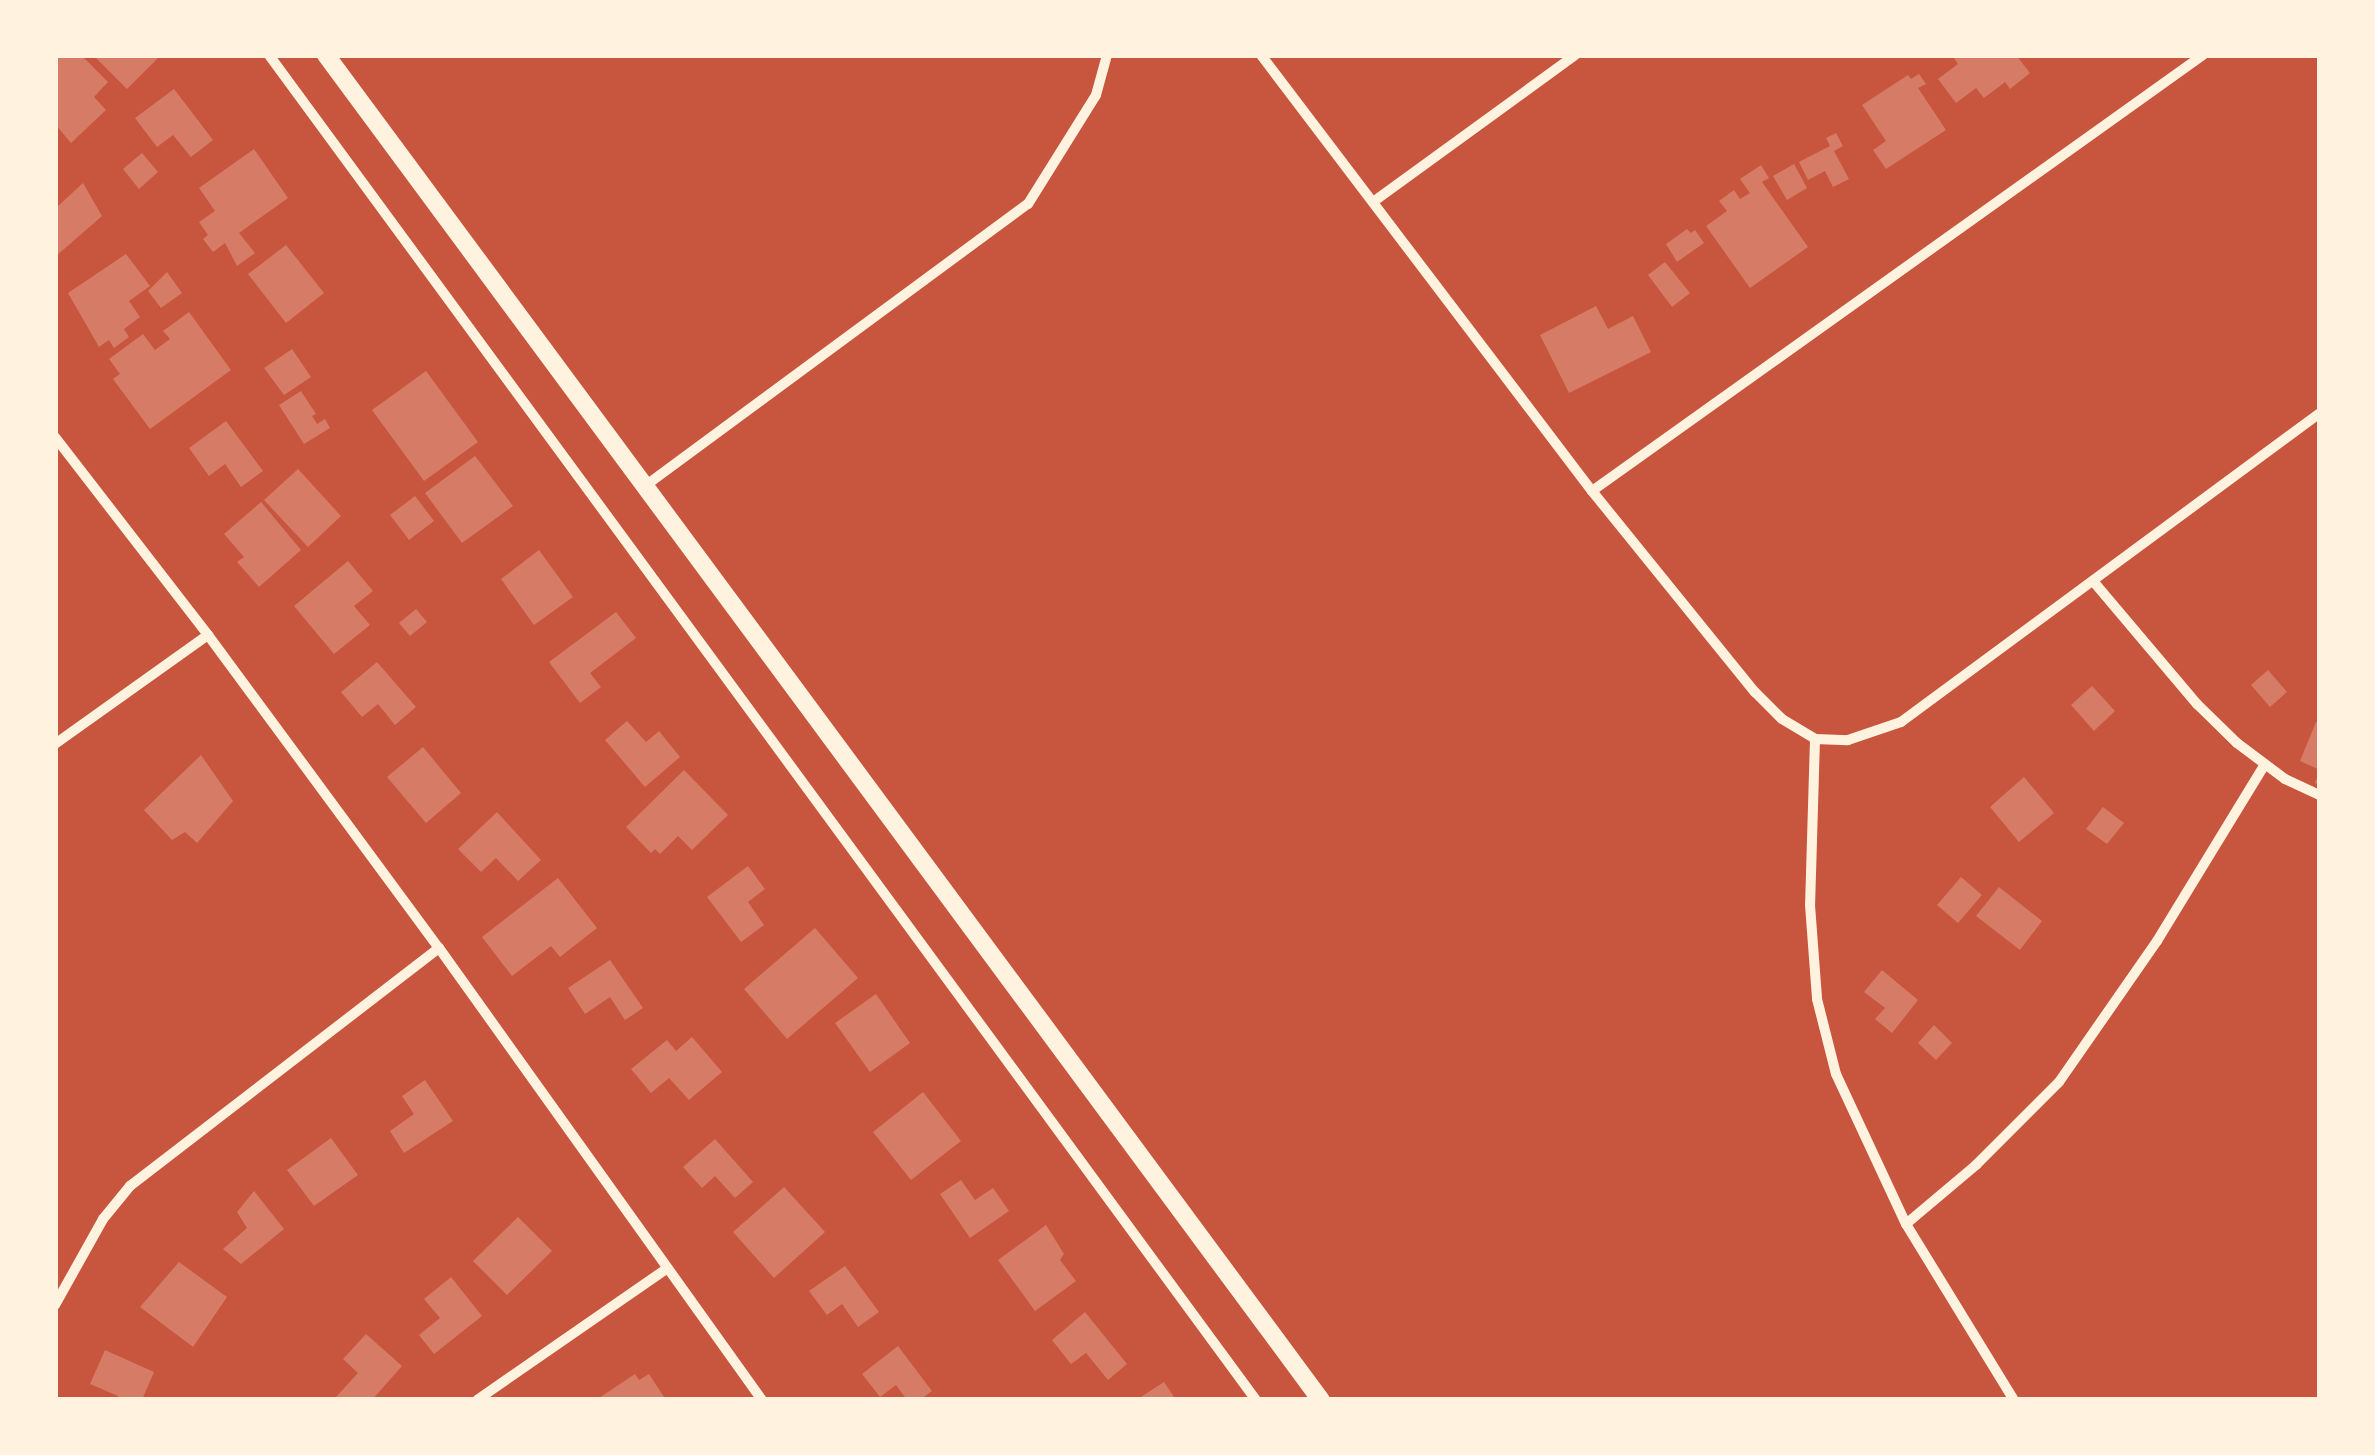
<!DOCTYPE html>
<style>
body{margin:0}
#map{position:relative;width:2375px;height:1455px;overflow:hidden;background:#c8553d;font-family:Overpass,sans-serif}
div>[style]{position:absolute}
.building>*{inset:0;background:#d67c66}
.minor>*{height:10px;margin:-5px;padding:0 5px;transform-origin:5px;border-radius:5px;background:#fff3e0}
.tertiary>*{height:18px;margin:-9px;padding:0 9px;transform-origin:9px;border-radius:9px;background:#fff3e0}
span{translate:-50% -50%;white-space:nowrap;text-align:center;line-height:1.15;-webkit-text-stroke:8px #fff3e0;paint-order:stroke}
.frame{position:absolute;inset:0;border:58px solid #fff3e0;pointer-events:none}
</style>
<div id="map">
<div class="building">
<div style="clip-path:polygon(55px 55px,81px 55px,108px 82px,94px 97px,106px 110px,71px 143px,55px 124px)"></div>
<div style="clip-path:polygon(93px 55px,161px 55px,127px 89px)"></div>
<div style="clip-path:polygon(1952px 55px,2016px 55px,2030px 73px,2010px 89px,2005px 82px,1984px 98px,1976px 88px,1956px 103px,1938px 79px,1958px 64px)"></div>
<div style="clip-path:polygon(1919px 74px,1926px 84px,1918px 88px,1946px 130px,1886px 169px,1873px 150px,1886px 141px,1862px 105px,1908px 75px,1911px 79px)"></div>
<div style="clip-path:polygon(174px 89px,213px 140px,191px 157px,173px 135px,157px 147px,135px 118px)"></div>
<div style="clip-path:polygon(1836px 133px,1843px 146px,1834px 151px,1849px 179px,1833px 187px,1825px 171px,1808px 180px,1799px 162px,1830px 146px,1826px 138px)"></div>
<div style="clip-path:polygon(254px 149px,288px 198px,239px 233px,255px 253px,237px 266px,225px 243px,213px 252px,203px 239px,208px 235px,199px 222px,215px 211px,199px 188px)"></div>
<div style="clip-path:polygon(142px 153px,158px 172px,139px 189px,123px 169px)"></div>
<div style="clip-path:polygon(1794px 164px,1807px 188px,1787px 200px,1773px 176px)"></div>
<div style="clip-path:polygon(1761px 165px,1769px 178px,1762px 182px,1808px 247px,1750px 288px,1706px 226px,1727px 211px,1719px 201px,1734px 190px,1740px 199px,1750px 193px,1740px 179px)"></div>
<div style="clip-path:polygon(83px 183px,102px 216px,55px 257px,55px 203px,58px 206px)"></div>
<div style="clip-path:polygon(1687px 229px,1691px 233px,1695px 230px,1704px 243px,1677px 262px,1666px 244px)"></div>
<div style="clip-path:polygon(286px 245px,324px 293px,286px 323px,248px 274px)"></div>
<div style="clip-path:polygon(126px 254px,150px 286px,129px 301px,140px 317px,124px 329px,129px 337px,114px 348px,109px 340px,99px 347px,68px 293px)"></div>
<div style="clip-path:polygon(1665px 262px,1690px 293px,1672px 307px,1648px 275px)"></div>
<div style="clip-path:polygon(167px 272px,182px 293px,161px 308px,148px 291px)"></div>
<div style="clip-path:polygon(1596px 306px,1608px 329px,1633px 316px,1651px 352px,1569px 393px,1540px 335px)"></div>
<div style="clip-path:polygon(189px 312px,231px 370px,150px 429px,113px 379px,120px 374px,109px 359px,143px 334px,155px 350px,170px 339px,163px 331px)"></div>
<div style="clip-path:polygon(292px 349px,311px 377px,284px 395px,264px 368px)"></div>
<div style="clip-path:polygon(426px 371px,478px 442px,424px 481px,372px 410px)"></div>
<div style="clip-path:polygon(301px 391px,316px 414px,312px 416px,317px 424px,325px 419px,330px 428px,304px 444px,279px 405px)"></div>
<div style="clip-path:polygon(226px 421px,263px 471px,241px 487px,225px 464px,209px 476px,189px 448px)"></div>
<div style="clip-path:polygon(475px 456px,513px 506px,462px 543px,425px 493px)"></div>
<div style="clip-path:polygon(298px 469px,341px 516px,308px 547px,264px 500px)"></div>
<div style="clip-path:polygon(415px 496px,434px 521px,409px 540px,390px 515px)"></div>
<div style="clip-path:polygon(261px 502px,301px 550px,259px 587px,237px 562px,244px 557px,224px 534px)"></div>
<div style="clip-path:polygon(539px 550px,573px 597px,534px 625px,501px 579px)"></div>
<div style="clip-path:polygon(348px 561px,373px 591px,354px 606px,370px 625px,334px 654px,294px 606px)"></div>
<div style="clip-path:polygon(416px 609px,427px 622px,410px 636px,399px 623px)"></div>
<div style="clip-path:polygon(616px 612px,636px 638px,590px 673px,601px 687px,580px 703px,549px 662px)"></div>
<div style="clip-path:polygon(377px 662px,416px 707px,395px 725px,378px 704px,362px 717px,341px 692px)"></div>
<div style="clip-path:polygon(2268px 670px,2287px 692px,2270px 707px,2251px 685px)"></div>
<div style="clip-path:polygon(2092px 686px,2115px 711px,2094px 731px,2071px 705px)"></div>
<div style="clip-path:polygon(627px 721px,646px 742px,659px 731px,680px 757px,645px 787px,605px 740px)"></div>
<div style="clip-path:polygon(2316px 722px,2320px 723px,2320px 785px,2315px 783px,2320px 770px,2300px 761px)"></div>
<div style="clip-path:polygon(423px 747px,461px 793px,426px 823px,387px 777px)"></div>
<div style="clip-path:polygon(201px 755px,233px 801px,197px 843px,185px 832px,172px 840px,144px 810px)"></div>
<div style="clip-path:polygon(684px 770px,728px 815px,692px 850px,678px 836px,660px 854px,655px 849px,651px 853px,626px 827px)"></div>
<div style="clip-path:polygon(2024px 777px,2054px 813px,2019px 842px,1990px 807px)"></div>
<div style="clip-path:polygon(2103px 807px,2124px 823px,2107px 844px,2086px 829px)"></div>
<div style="clip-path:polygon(497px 812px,541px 860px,518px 881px,496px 858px,481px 872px,458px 849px)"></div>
<div style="clip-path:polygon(748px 866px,765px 889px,748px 902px,764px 925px,741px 942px,707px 897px)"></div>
<div style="clip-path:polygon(1961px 877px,1982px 895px,1958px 923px,1937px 905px)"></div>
<div style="clip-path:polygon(558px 878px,597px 928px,560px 957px,551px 946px,512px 976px,482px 937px)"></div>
<div style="clip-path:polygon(1999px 887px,2042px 921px,2020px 950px,1976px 916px)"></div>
<div style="clip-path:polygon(815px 928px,858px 978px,787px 1039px,744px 989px)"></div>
<div style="clip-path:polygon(610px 960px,643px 1008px,625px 1020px,610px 997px,585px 1014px,568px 988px)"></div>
<div style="clip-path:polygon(1882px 970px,1918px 1000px,1892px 1033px,1875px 1019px,1885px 1008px,1864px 992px)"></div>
<div style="clip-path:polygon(876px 994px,910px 1043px,870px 1072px,835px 1023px)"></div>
<div style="clip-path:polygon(1934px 1025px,1952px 1043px,1936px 1060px,1918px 1043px)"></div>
<div style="clip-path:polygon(692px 1037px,722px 1072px,689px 1100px,669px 1078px,651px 1093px,631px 1069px,667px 1040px,676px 1051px)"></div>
<div style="clip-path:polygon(425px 1080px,453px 1121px,404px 1153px,390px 1131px,414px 1114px,402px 1096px)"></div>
<div style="clip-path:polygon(923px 1092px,961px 1141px,911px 1180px,873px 1132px)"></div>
<div style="clip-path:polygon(331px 1138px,358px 1175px,314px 1206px,287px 1170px)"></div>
<div style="clip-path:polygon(715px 1139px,753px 1182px,735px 1198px,715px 1176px,702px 1188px,683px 1167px)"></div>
<div style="clip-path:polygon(961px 1180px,975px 1200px,993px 1188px,1009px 1211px,970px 1238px,940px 1194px)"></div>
<div style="clip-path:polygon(784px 1187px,825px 1232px,774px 1278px,733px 1232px)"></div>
<div style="clip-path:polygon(254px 1191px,284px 1229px,241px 1264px,223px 1249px,247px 1228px,237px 1212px)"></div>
<div style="clip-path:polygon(518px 1217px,552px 1251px,507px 1295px,473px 1261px)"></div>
<div style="clip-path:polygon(1046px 1225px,1064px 1254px,1060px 1260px,1076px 1281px,1035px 1311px,998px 1260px)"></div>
<div style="clip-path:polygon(179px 1262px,227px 1297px,193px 1347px,140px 1307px)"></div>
<div style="clip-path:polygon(845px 1266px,879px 1312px,858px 1327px,842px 1304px,827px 1315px,809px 1291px)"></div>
<div style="clip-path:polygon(451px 1277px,482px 1316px,434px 1354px,419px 1335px,440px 1318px,424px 1299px)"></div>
<div style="clip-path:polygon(1085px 1312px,1127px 1364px,1108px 1380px,1086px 1353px,1071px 1364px,1052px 1340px)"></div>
<div style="clip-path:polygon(366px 1334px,402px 1366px,372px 1400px,340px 1400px,336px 1397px,358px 1373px,343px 1359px)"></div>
<div style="clip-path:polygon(898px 1346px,932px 1391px,920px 1400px,907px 1400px,896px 1385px,880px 1397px,862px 1374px)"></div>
<div style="clip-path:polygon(105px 1350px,154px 1372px,142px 1400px,117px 1400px,118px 1396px,90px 1384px)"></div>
<div style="clip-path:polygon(635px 1374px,639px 1380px,649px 1374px,666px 1400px,596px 1400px)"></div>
<div style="clip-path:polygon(1164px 1382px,1176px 1400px,1136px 1400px)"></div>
</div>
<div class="minor">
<div style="left:269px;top:55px;width:1668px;rotate:53.73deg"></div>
<div style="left:1261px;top:55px;width:547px;rotate:52.8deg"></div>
<div style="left:1592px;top:491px;width:259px;rotate:51deg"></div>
<div style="left:1755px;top:692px;width:38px;rotate:45deg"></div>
<div style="left:1782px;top:719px;width:39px;rotate:31deg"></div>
<div style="left:1815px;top:739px;width:33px;rotate:2deg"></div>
<div style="left:1848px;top:740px;width:56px;rotate:-18.8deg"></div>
<div style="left:1901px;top:722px;width:521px;rotate:-36.41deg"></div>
<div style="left:1373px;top:202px;width:250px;rotate:-36deg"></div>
<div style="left:55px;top:437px;width:250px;rotate:52.3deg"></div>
<div style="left:208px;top:635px;width:389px;rotate:53.6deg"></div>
<div style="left:439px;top:948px;width:556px;rotate:54.45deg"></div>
<div style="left:645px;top:486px;width:476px;rotate:-36.4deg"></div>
<div style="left:1028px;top:204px;width:128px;rotate:-58deg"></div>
<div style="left:1096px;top:95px;width:41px;rotate:-74.6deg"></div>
<div style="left:1592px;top:491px;width:751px;rotate:-35.51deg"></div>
<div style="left:2093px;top:581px;width:161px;rotate:49.8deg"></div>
<div style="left:2197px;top:704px;width:56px;rotate:44.3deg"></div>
<div style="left:2237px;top:743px;width:60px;rotate:36.9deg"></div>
<div style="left:2285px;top:779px;width:38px;rotate:25deg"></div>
<div style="left:1815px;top:739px;width:166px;rotate:91.7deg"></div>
<div style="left:1810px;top:905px;width:94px;rotate:85.7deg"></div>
<div style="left:1817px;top:999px;width:77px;rotate:75.8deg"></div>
<div style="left:1836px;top:1074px;width:166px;rotate:65deg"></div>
<div style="left:1906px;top:1224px;width:206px;rotate:58.5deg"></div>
<div style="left:55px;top:744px;width:188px;rotate:-35.5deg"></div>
<div style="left:1906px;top:1224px;width:92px;rotate:-40.1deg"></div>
<div style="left:1976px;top:1165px;width:117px;rotate:-45deg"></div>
<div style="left:2059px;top:1082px;width:172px;rotate:-55.2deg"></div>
<div style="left:2157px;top:941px;width:207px;rotate:-58.6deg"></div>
<div style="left:55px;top:1305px;width:98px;rotate:-60.8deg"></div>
<div style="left:103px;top:1219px;width:43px;rotate:-50.7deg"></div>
<div style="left:130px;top:1186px;width:390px;rotate:-37.6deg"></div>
<div style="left:477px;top:1400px;width:230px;rotate:-34.7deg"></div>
</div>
<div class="tertiary">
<div style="left:326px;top:55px;width:1673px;rotate:53.51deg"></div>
</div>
<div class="frame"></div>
</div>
